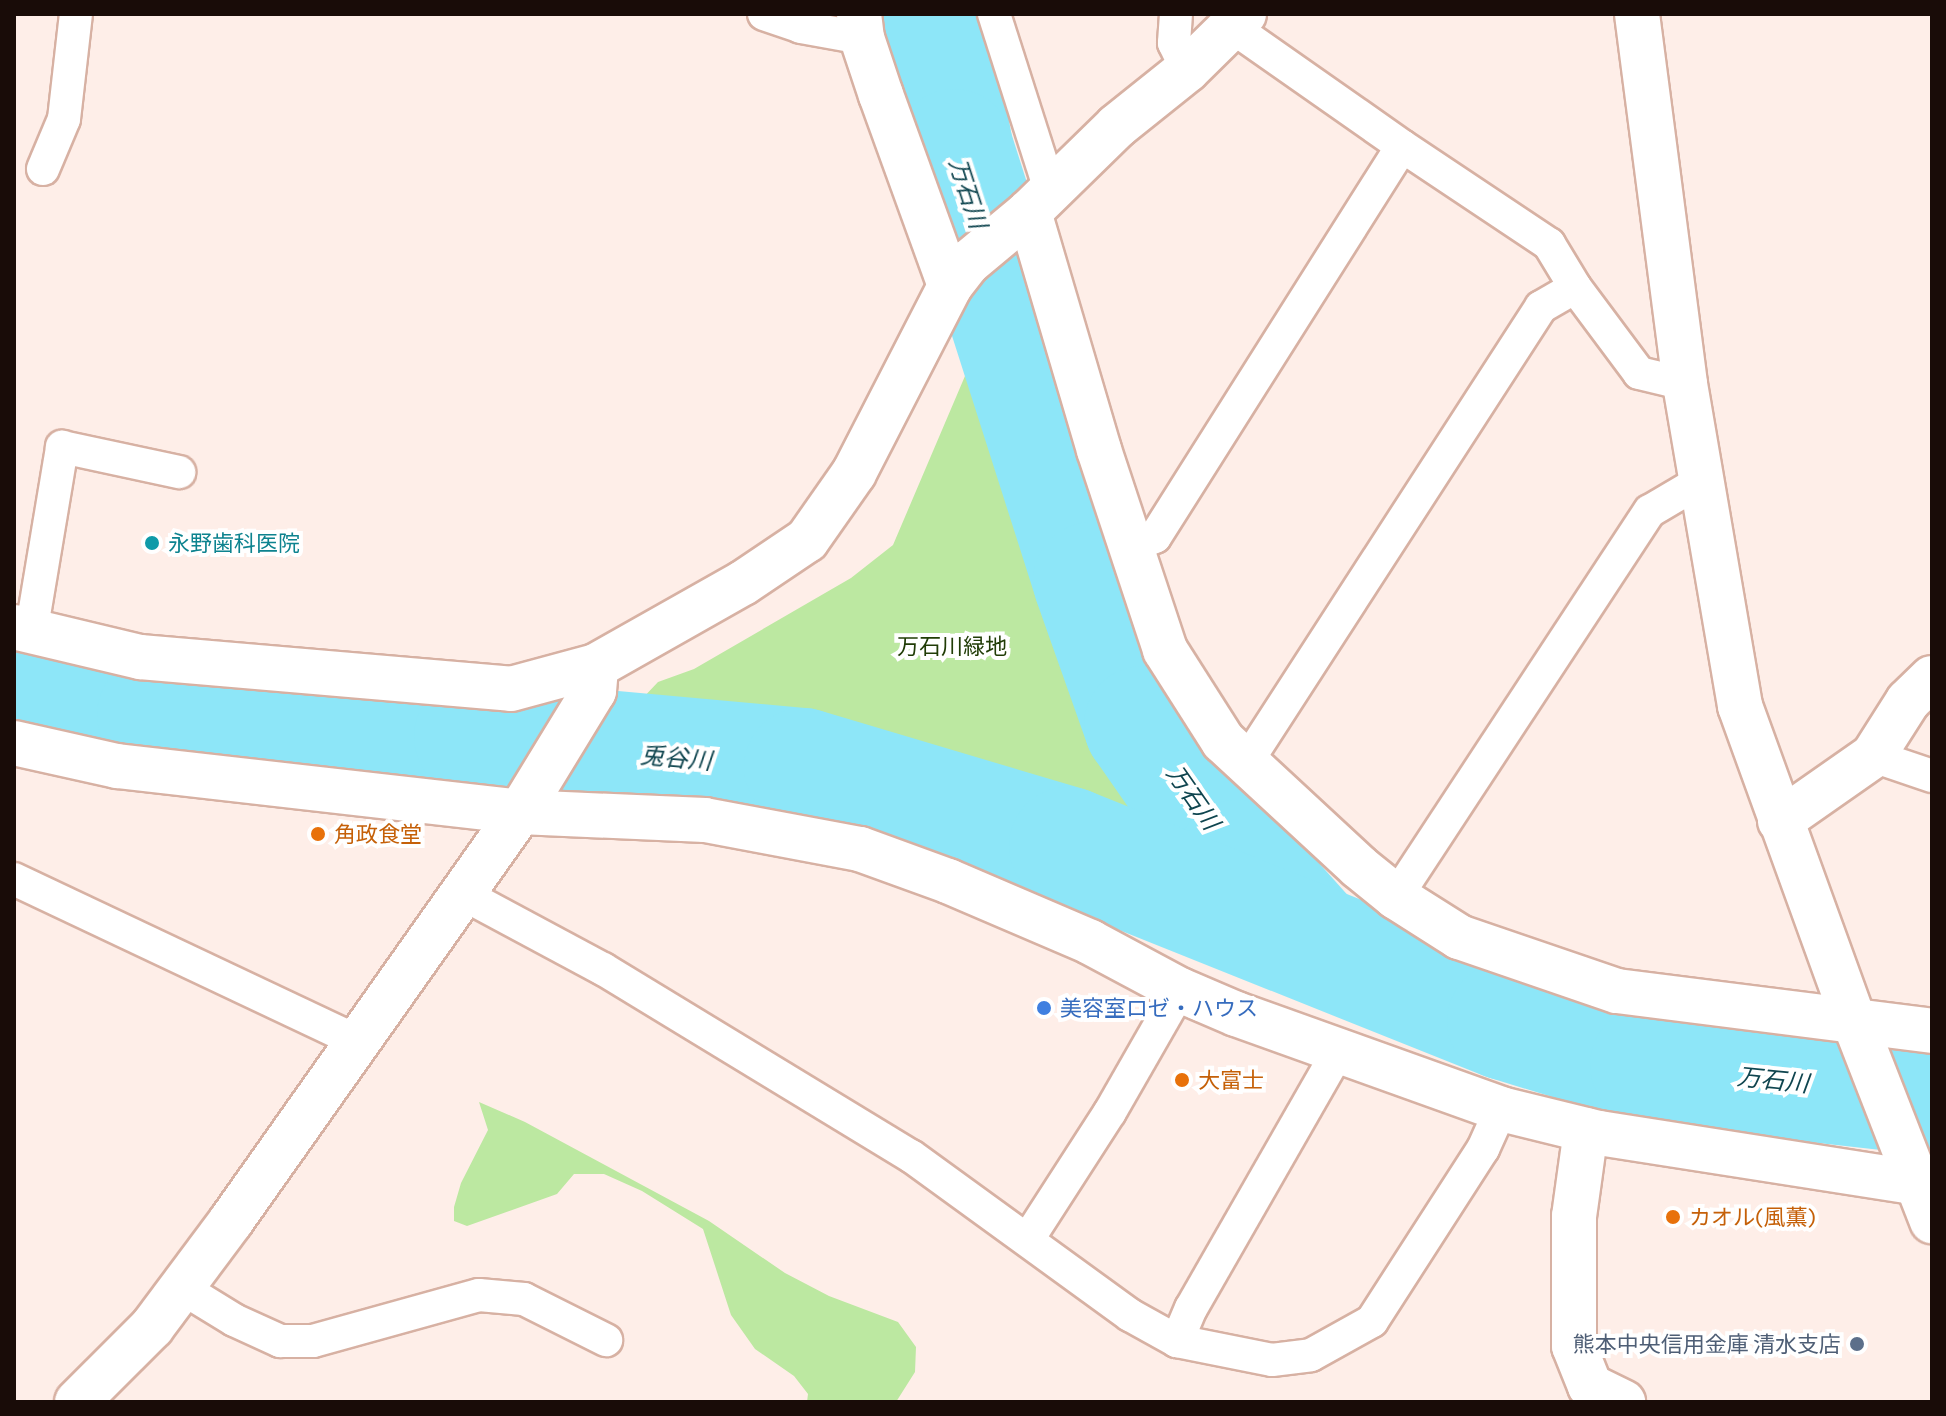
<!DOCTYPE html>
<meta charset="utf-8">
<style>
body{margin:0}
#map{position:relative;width:1946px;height:1416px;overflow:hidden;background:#feeee8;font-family:Commissioner,"Noto Sans JP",sans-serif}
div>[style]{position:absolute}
.green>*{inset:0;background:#bce8a1}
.river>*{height:118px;margin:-59px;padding:0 59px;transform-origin:59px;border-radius:59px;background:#8de6f8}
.roads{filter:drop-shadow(2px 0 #d7b1a3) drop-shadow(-2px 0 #d7b1a3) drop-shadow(0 2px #d7b1a3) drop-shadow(0 -2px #d7b1a3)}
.service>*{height:32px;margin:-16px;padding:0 16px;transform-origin:16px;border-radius:16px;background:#fff}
.minor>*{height:44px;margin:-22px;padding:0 22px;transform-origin:22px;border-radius:22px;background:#fff}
.dots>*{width:22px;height:22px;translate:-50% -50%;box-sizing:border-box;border:4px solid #fff;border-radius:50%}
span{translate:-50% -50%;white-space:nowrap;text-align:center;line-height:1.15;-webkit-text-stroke:8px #fff;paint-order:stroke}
.culture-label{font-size:22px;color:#0d838f}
.left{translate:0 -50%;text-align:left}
.park-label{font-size:22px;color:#203c06}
.food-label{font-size:22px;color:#c56008}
.shop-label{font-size:22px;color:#366cbe}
.service-label{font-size:22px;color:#4e5e75}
.right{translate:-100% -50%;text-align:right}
.water-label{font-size:24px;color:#0f454f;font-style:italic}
.frame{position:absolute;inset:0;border:16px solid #190c08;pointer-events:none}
</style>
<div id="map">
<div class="green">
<div style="clip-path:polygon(992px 365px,1073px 640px,1113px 734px,1145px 787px,1209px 866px,1203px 877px,917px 758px,840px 731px,652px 713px,640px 701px,658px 682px,694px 669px,851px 578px,893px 545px,965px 376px)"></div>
<div style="clip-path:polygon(479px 1102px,525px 1122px,709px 1221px,785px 1273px,829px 1296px,898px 1322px,916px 1347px,915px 1372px,896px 1402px,807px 1402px,808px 1394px,794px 1376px,755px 1349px,731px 1315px,703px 1229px,642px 1191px,604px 1174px,574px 1174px,557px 1194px,467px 1226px,454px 1221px,454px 1207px,461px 1183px,488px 1130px)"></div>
</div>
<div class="river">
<div style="left:929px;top:14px;width:136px;rotate:79.4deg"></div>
<div style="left:954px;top:148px;width:454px;rotate:72.3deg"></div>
<div style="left:1092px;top:581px;width:153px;rotate:70.5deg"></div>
<div style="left:1143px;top:725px;width:163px;rotate:55.2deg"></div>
<div style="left:1236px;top:859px;width:103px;rotate:48.1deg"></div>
<div style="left:14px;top:683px;width:146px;rotate:12.7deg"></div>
<div style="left:156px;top:715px;width:318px;rotate:4deg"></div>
<div style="left:473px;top:737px;width:331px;rotate:5.2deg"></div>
<div style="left:803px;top:767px;width:277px;rotate:16.6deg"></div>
<div style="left:1068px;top:846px;width:472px;rotate:21.8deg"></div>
<div style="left:1506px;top:1021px;width:150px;rotate:17.1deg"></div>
<div style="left:1649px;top:1065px;width:285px;rotate:6.3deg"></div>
</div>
<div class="roads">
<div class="service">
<div style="left:764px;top:14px;width:39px;rotate:19deg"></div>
<div style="left:801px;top:27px;width:62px;rotate:10.2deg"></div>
<div style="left:994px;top:14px;width:184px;rotate:72.3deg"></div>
<div style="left:1176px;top:14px;width:29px;rotate:94deg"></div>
<div style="left:1174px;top:43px;width:30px;rotate:64deg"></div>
<div style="left:1402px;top:146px;width:177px;rotate:33.7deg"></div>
<div style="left:1549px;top:244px;width:50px;rotate:58.8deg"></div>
<div style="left:1575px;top:287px;width:107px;rotate:53.3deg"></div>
<div style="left:1639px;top:373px;width:47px;rotate:13.4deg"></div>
<div style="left:43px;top:169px;width:54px;rotate:-67.2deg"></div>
<div style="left:64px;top:119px;width:106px;rotate:-83.5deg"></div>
<div style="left:1131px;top:547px;width:26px;rotate:-23deg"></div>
<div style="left:1155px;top:537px;width:462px;rotate:-57.7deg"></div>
<div style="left:1402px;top:146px;width:208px;rotate:-145deg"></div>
<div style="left:31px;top:633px;width:189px;rotate:-80.5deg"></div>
<div style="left:62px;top:447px;width:120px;rotate:12.1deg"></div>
<div style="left:1873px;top:756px;width:62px;rotate:18.7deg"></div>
<div style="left:1246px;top:763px;width:543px;rotate:-57.1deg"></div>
<div style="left:1541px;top:307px;width:39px;rotate:-30deg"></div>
<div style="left:14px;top:879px;width:379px;rotate:25.3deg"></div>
<div style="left:461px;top:893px;width:161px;rotate:28.2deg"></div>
<div style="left:603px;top:969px;width:360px;rotate:31.3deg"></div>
<div style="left:911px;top:1156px;width:271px;rotate:36deg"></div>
<div style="left:1130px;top:1315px;width:54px;rotate:29deg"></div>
<div style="left:1396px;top:897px;width:462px;rotate:-56.7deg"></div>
<div style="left:1650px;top:511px;width:59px;rotate:-30.5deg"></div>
<div style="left:1339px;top:1050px;width:297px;rotate:119.8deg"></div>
<div style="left:1191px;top:1308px;width:36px;rotate:113deg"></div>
<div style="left:1177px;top:1341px;width:97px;rotate:11.3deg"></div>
<div style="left:1272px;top:1360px;width:39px;rotate:-7deg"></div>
<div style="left:1311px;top:1355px;width:70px;rotate:-29.1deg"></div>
<div style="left:1372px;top:1321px;width:205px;rotate:-57.2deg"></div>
<div style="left:1483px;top:1149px;width:44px;rotate:-65.8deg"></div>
<div style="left:1028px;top:1239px;width:151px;rotate:-57.2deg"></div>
<div style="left:1110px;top:1112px;width:141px;rotate:-60.2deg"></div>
<div style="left:182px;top:1288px;width:61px;rotate:31.6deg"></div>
<div style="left:234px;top:1320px;width:51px;rotate:24.5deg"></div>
<div style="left:280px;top:1341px;width:33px"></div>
<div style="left:313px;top:1341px;width:172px;rotate:-15.5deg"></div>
<div style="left:479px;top:1295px;width:45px;rotate:5.1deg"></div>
<div style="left:524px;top:1299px;width:92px;rotate:26.6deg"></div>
</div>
<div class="minor">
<div style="left:859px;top:14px;width:24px;rotate:83deg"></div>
<div style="left:862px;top:38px;width:60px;rotate:71.6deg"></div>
<div style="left:881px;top:95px;width:203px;rotate:70.1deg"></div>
<div style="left:1637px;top:14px;width:373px;rotate:82.6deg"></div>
<div style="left:1685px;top:384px;width:327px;rotate:80.3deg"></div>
<div style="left:1740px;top:706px;width:335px;rotate:70.1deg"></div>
<div style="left:1854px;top:1021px;width:215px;rotate:68.7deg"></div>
<div style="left:1029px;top:212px;width:248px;rotate:73.6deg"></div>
<div style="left:1099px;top:450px;width:211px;rotate:71.7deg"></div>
<div style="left:1165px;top:650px;width:108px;rotate:57.5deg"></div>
<div style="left:1223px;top:741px;width:185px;rotate:42.8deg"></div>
<div style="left:1359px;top:867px;width:48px;rotate:39deg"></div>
<div style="left:1396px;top:897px;width:75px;rotate:32.4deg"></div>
<div style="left:1459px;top:937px;width:167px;rotate:18.9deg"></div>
<div style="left:1617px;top:991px;width:318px;rotate:7.2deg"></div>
<div style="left:14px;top:627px;width:130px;rotate:13.4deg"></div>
<div style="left:140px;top:657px;width:372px;rotate:4.9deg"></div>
<div style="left:511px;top:689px;width:88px;rotate:-15.1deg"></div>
<div style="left:596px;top:666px;width:169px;rotate:-29.5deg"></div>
<div style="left:743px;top:583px;width:77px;rotate:-33.9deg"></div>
<div style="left:807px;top:540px;width:82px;rotate:-55deg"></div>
<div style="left:854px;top:473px;width:210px;rotate:-62.8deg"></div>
<div style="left:950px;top:286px;width:31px;rotate:-52deg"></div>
<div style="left:969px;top:262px;width:78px;rotate:-39.8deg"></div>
<div style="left:1029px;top:212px;width:123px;rotate:-44.3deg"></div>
<div style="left:1117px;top:126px;width:90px;rotate:-38.7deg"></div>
<div style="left:1187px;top:70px;width:80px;rotate:-44.5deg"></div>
<div style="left:14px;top:743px;width:106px;rotate:12.6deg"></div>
<div style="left:117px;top:766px;width:406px;rotate:6.5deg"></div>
<div style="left:520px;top:812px;width:185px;rotate:2.5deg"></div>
<div style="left:705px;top:820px;width:158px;rotate:10.6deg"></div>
<div style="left:860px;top:849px;width:94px;rotate:20deg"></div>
<div style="left:948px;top:881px;width:155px;rotate:23.2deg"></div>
<div style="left:1090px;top:942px;width:102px;rotate:28.1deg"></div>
<div style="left:1180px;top:990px;width:61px;rotate:23.2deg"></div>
<div style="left:1236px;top:1014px;width:282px;rotate:19.7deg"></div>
<div style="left:1501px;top:1109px;width:101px;rotate:13.8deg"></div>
<div style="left:1599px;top:1133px;width:337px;rotate:8.9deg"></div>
<div style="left:1780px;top:821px;width:113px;rotate:-35deg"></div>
<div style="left:1873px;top:756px;width:65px;rotate:-57.5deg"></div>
<div style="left:1908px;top:701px;width:33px;rotate:-44deg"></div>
<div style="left:1586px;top:1130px;width:87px;rotate:97.9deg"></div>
<div style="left:1574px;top:1216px;width:130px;rotate:90deg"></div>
<div style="left:1574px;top:1346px;width:43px;rotate:68.2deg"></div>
<div style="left:1590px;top:1386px;width:37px;rotate:26deg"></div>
<div style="left:77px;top:1402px;width:106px;rotate:-45deg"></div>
<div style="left:152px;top:1327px;width:132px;rotate:-53.3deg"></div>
<div style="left:231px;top:1221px;width:501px;rotate:-54.75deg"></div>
<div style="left:520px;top:812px;width:142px;rotate:-58.6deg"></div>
<div style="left:594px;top:691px;width:25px;rotate:-85deg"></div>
</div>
</div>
<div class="dots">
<div style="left:152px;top:543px;background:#0f9aa8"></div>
<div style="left:318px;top:834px;background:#e8710a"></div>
<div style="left:1044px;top:1008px;background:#3f7fe0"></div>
<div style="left:1182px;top:1080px;background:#e8710a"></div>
<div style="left:1673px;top:1217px;background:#e8710a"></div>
<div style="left:1857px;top:1344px;background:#5c6f8a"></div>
</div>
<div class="culture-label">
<span class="left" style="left:168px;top:543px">永野歯科医院</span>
</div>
<div class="park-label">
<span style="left:952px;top:646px">万石川緑地</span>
</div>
<div class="food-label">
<span class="left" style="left:334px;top:834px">角政食堂</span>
<span class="left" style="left:1198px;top:1080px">大富士</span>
<span class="left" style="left:1689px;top:1217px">カオル(風薫)</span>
</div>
<div class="shop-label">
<span class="left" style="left:1060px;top:1008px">美容室ロゼ・ハウス</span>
</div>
<div class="service-label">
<span class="right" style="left:1841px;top:1344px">熊本中央信用金庫 清水支店</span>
</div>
<div class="water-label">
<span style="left:969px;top:193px;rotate:72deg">万石川</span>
<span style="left:676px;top:757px;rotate:5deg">兎谷川</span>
<span style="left:1194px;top:797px;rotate:55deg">万石川</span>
<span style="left:1773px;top:1079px;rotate:6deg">万石川</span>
</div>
<div class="frame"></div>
</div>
